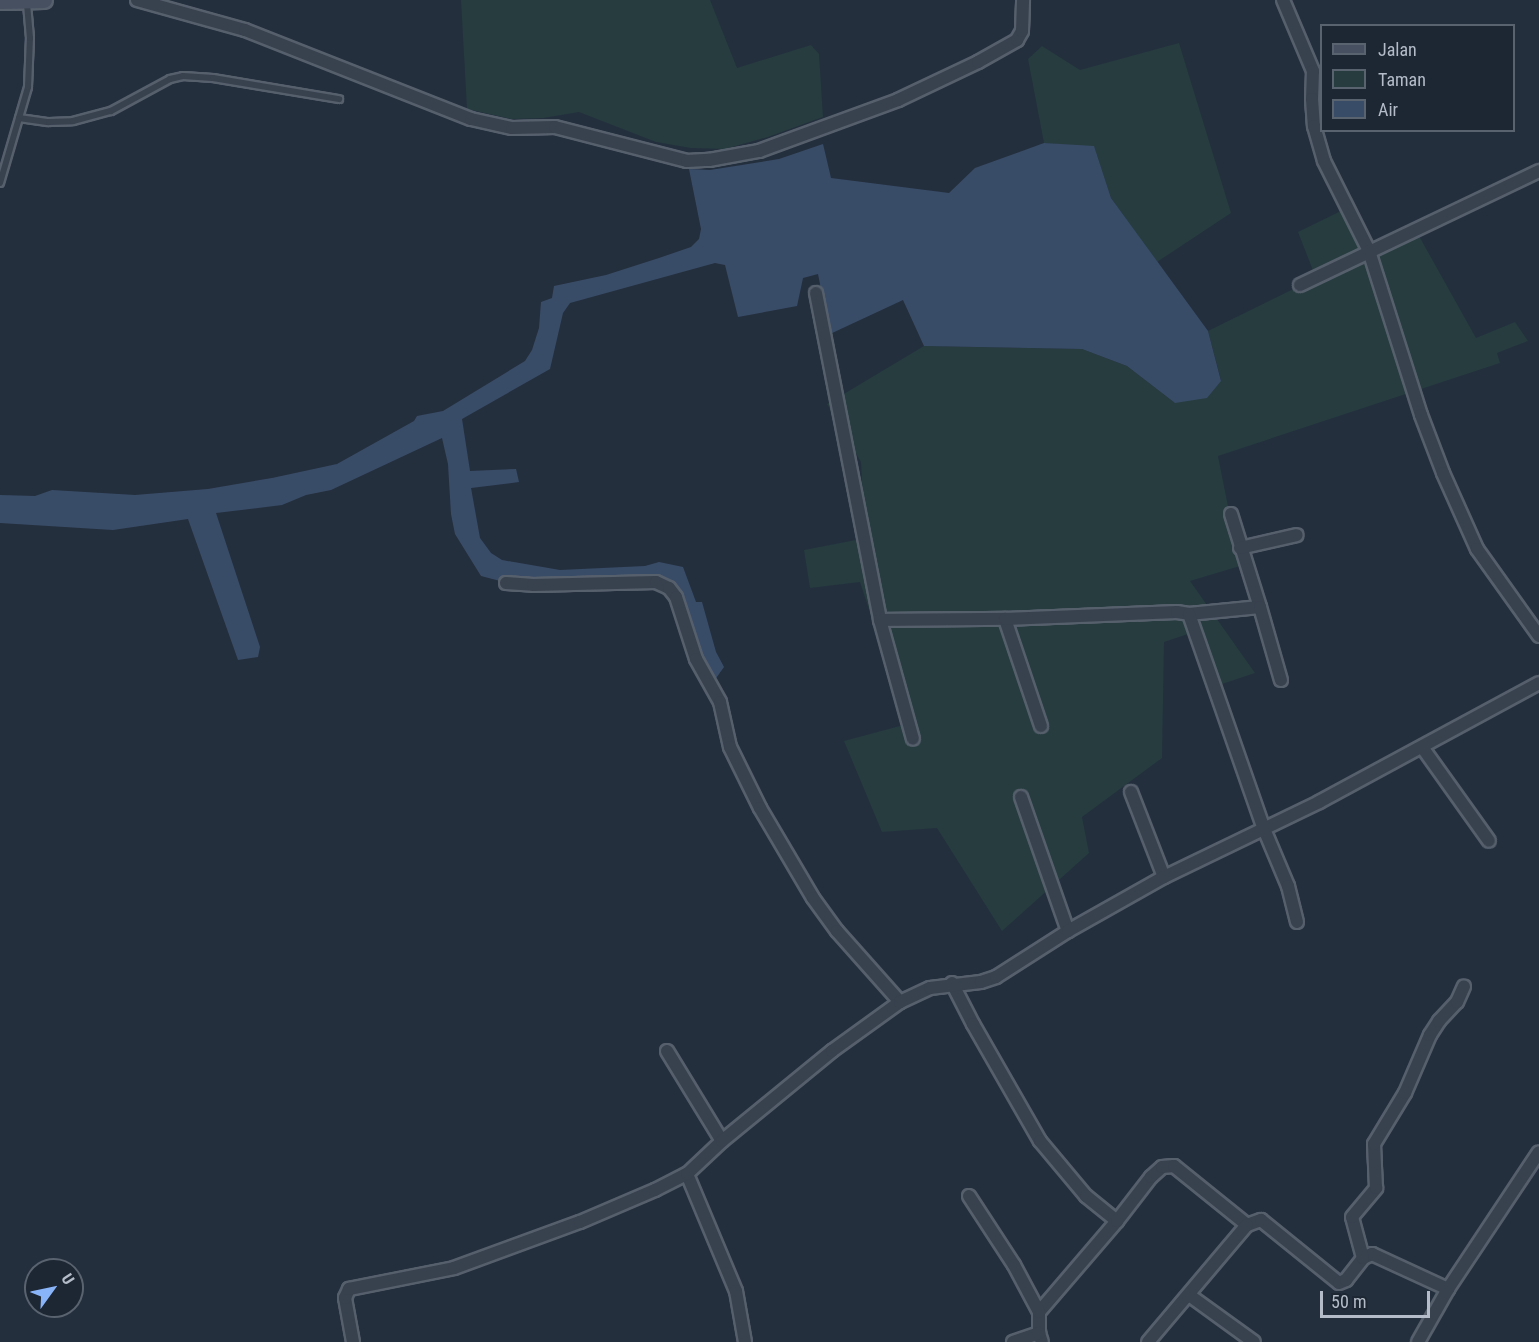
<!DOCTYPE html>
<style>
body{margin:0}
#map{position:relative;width:1539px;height:1342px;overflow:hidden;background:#242f3e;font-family:"Roboto Condensed",sans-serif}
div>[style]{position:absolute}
.green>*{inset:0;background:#263c3f}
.water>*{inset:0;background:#394c67}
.roads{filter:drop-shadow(2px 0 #565f6c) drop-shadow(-2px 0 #565f6c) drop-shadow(0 2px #565f6c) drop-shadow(0 -2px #565f6c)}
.lane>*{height:6px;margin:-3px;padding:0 3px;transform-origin:3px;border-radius:3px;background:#38414e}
.street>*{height:12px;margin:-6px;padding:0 6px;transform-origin:6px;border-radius:6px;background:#38414e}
.secondary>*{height:16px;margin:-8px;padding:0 8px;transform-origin:8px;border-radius:8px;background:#465061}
span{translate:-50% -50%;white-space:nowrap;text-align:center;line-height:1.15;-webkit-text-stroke:5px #1d2633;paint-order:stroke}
.legend{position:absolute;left:1320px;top:24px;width:195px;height:108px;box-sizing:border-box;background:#1d2633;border:2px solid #59626f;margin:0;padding:8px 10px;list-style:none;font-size:18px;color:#b4bcc9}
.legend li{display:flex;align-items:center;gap:12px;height:30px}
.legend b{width:30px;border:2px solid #59626f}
.north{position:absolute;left:24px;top:1258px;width:60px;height:60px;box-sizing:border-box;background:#1d2633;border:2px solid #59626f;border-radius:50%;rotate:57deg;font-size:16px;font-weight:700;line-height:24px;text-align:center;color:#b4bcc9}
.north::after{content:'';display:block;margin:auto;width:21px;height:27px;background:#8ab4f8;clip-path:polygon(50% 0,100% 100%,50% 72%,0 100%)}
.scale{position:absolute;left:1320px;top:1291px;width:110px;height:27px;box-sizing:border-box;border:3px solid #b4bcc9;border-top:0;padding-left:8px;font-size:18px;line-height:21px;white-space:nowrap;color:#b4bcc9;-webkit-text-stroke:4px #1d2633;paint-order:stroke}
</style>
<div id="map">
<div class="green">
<div style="clip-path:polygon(461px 0,710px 0,737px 68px,811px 45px,819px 54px,823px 117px,768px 137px,725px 149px,691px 148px,656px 142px,579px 112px,543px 118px,511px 119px,467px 109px)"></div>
<div style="clip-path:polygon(1179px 43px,1231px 213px,1157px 262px,1111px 198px,1094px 147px,1044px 143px,1028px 59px,1042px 46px,1080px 70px)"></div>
<div style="clip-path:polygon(1349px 207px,1366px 248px,1414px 227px,1476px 338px,1515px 322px,1528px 341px,1497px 353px,1500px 363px,1218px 456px,1240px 566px,1190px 581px,1255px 673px,1213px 687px,1191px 633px,1164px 642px,1162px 758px,1082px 817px,1089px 853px,1002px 931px,937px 828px,882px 832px,844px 741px,911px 723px,879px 640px,860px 582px,810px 588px,804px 550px,861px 539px,855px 500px,863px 500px,861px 462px,827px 404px,924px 346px,1082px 349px,1127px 366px,1175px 403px,1221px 380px,1208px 331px,1316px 278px,1298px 232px)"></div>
</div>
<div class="water">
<div style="clip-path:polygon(1044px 143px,1094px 146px,1111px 198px,1208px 331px,1221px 381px,1207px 398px,1175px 403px,1127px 366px,1082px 349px,924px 346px,903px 300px,830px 334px,818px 274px,803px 278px,797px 306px,738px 317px,725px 265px,715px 263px,570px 303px,563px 313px,550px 369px,462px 419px,470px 471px,516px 469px,519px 482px,471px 488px,480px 538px,491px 553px,502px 560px,560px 570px,645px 566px,659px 562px,683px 567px,696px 602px,702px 602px,716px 652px,724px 667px,714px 681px,705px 671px,671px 583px,504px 582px,481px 576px,455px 534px,451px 514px,448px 464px,442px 438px,331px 490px,306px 495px,282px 505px,216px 513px,260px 647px,258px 657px,238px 660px,188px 519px,113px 530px,0 523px,0 495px,35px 496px,52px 490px,135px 495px,208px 489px,272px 478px,337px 464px,414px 421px,417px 416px,443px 411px,525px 361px,532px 350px,539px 328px,541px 302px,552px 298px,554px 286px,606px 275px,659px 258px,691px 247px,699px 239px,701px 229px,689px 169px,710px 170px,779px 159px,823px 144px,831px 178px,949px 193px,975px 168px)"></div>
</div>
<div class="roads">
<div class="lane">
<div style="left:19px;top:118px;width:30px;rotate:8deg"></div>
<div style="left:49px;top:122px;width:24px;rotate:-2deg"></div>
<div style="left:73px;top:121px;width:39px;rotate:-15deg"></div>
<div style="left:111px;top:111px;width:67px;rotate:-28.5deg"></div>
<div style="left:170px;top:79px;width:13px;rotate:-13deg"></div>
<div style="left:183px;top:76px;width:30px;rotate:4deg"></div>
<div style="left:213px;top:78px;width:128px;rotate:9.5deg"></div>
<div style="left:0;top:183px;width:100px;rotate:-73.7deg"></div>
<div style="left:28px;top:87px;width:49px;rotate:-87.7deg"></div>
<div style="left:30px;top:38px;width:36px;rotate:-95deg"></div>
</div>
<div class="street">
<div style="left:137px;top:0;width:112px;rotate:15.5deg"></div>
<div style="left:245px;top:30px;width:243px;rotate:21.5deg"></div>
<div style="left:471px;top:119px;width:42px;rotate:12.4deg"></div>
<div style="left:512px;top:128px;width:43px;rotate:-1.3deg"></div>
<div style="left:555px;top:127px;width:136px;rotate:14.4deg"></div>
<div style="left:687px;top:161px;width:22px;rotate:-3deg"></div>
<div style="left:709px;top:160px;width:51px;rotate:-10.2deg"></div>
<div style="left:759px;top:151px;width:148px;rotate:-20.1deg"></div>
<div style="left:898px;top:100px;width:89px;rotate:-25.4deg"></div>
<div style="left:978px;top:62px;width:45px;rotate:-29.4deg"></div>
<div style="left:1017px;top:40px;width:10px;rotate:-61deg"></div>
<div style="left:1022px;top:31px;width:31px;rotate:-88deg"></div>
<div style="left:1283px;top:0;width:77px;rotate:67.1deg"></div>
<div style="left:1313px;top:71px;width:28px;rotate:92deg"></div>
<div style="left:1312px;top:99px;width:27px;rotate:86deg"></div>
<div style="left:1314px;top:126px;width:36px;rotate:74deg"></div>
<div style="left:1324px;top:161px;width:101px;rotate:63.4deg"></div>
<div style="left:1369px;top:251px;width:172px;rotate:72.4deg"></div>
<div style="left:1421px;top:415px;width:62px;rotate:69.2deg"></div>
<div style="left:1443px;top:473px;width:83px;rotate:65.9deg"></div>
<div style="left:1477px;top:549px;width:107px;rotate:54.5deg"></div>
<div style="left:1300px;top:285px;width:265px;rotate:-25.5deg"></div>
<div style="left:816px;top:293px;width:333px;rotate:78.9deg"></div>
<div style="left:880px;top:620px;width:123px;rotate:74.5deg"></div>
<div style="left:1231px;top:514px;width:97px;rotate:72.7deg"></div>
<div style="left:1240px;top:548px;width:58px;rotate:-12.8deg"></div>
<div style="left:506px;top:583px;width:27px;rotate:4deg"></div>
<div style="left:533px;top:585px;width:123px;rotate:-1.4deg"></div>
<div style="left:656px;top:582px;width:14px;rotate:25deg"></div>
<div style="left:669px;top:588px;width:11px;rotate:52deg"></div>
<div style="left:676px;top:597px;width:65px;rotate:72.1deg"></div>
<div style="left:696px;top:659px;width:49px;rotate:60.8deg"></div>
<div style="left:720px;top:702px;width:46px;rotate:77.5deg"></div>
<div style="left:730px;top:747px;width:68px;rotate:63.8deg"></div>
<div style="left:760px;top:808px;width:104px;rotate:59.5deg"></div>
<div style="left:813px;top:898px;width:41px;rotate:54deg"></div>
<div style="left:837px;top:931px;width:95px;rotate:48.4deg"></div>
<div style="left:1189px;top:614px;width:71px;rotate:-5.6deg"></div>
<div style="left:1260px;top:607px;width:76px;rotate:74deg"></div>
<div style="left:880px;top:620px;width:125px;rotate:-0.5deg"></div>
<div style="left:1041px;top:726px;width:113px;rotate:-108.6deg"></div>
<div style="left:1005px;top:619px;width:172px;rotate:-2.3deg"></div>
<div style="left:1177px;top:612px;width:12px;rotate:9deg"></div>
<div style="left:1189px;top:614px;width:228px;rotate:70.8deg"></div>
<div style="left:1264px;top:829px;width:62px;rotate:67.2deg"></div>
<div style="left:1288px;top:886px;width:37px;rotate:76deg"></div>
<div style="left:1422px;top:747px;width:115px;rotate:54.5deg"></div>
<div style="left:1131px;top:792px;width:91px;rotate:68.8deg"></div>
<div style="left:1021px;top:797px;width:142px;rotate:70.7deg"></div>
<div style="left:952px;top:983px;width:46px;rotate:62.9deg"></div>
<div style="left:973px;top:1024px;width:135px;rotate:60.2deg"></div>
<div style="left:1040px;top:1141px;width:72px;rotate:50.1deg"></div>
<div style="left:1086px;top:1196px;width:40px;rotate:39deg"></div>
<div style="left:1117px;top:1221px;width:120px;rotate:130.6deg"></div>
<div style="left:1039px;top:1312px;width:21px;rotate:90deg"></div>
<div style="left:1039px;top:1333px;width:9px;rotate:72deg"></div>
<div style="left:667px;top:1051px;width:105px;rotate:58.6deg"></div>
<div style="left:687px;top:1174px;width:127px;rotate:67.3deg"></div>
<div style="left:736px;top:1291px;width:52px;rotate:80deg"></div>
<div style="left:969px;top:1196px;width:82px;rotate:56.9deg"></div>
<div style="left:1014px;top:1265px;width:53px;rotate:62deg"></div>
<div style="left:1117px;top:1221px;width:56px;rotate:-52.3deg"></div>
<div style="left:1151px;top:1177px;width:15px;rotate:-42deg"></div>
<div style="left:1162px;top:1167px;width:12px;rotate:-5deg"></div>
<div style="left:1174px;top:1166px;width:94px;rotate:38.9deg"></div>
<div style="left:1247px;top:1225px;width:15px;rotate:-20deg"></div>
<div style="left:1261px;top:1220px;width:100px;rotate:38.9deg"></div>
<div style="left:1339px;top:1283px;width:8px;rotate:-23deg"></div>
<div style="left:1346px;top:1280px;width:28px;rotate:-52deg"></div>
<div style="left:1363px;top:1258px;width:10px;rotate:-24deg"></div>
<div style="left:1372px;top:1254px;width:84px;rotate:24.7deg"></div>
<div style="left:1448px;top:1289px;width:164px;rotate:-56.4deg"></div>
<div style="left:1363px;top:1258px;width:42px;rotate:-105deg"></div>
<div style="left:1352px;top:1217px;width:38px;rotate:-50deg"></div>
<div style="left:1376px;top:1188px;width:44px;rotate:-92.6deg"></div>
<div style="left:1374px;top:1144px;width:60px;rotate:-58.7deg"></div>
<div style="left:1405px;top:1093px;width:63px;rotate:-66.7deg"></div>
<div style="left:1430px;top:1035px;width:17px;rotate:-57deg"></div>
<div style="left:1439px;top:1021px;width:26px;rotate:-47deg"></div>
<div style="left:1457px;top:1002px;width:17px;rotate:-66deg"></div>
<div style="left:1189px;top:1295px;width:80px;rotate:35.9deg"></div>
<div style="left:353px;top:1342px;width:45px;rotate:-100.3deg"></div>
<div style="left:345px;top:1298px;width:10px;rotate:-66deg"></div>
<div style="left:349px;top:1289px;width:107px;rotate:-11.3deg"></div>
<div style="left:454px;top:1268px;width:134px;rotate:-20.1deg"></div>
<div style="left:580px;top:1222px;width:82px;rotate:-23.1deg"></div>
<div style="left:655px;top:1190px;width:36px;rotate:-27deg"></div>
<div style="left:687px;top:1174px;width:48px;rotate:-43.3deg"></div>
<div style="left:722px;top:1141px;width:142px;rotate:-39.3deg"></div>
<div style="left:832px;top:1051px;width:84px;rotate:-35.8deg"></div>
<div style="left:900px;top:1002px;width:33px;rotate:-25deg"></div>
<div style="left:930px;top:988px;width:51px;rotate:-6.7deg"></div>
<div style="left:981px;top:982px;width:16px;rotate:-18deg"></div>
<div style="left:996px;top:977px;width:85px;rotate:-32.6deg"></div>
<div style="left:1068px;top:931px;width:110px;rotate:-29.4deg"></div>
<div style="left:1164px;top:877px;width:172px;rotate:-25.8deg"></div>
<div style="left:1319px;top:802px;width:250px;rotate:-28.4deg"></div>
<div style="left:1013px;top:1342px;width:28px;rotate:-19deg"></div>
<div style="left:1148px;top:1342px;width:153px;rotate:-49.8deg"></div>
<div style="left:1418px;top:1342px;width:61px;rotate:-60.5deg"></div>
</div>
<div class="secondary">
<div style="left:0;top:1px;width:44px;rotate:-1.3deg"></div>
</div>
</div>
<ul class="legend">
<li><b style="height:8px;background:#465061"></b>Jalan</li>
<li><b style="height:16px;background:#263c3f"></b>Taman</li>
<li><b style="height:16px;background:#394c67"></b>Air</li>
</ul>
<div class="north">U</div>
<div class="scale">50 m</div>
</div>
